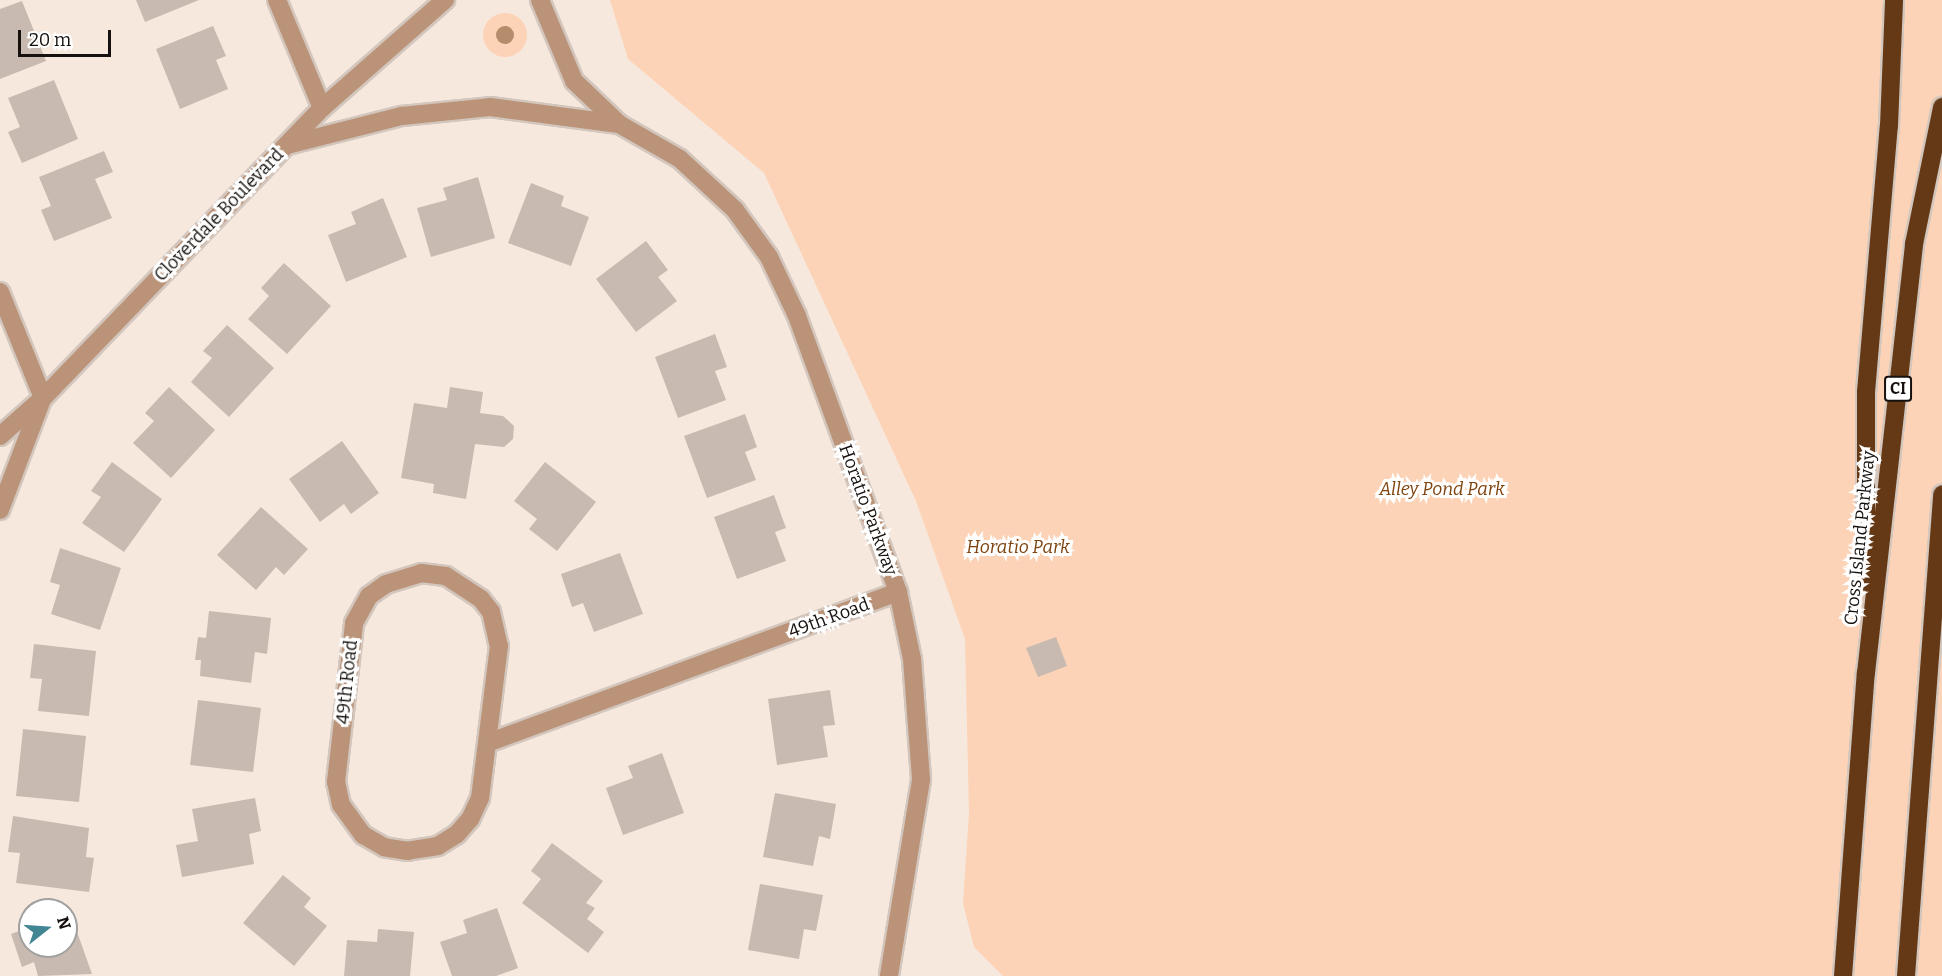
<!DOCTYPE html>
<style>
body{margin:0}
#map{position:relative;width:1942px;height:976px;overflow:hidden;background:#f7e8de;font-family:Bitter,serif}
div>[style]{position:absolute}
.green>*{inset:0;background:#fcd3b6}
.round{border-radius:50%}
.building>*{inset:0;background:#c8bab0}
.roads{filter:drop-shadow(2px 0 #d3c6bd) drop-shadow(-2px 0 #d3c6bd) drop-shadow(0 2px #d3c6bd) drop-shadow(0 -2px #d3c6bd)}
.minor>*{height:18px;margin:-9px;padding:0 9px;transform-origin:9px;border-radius:9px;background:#ba9379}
.highway>*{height:18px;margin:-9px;padding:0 9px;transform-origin:9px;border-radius:9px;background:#653915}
.trees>*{width:18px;height:18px;margin:-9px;border-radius:50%;background:#b48d6c}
span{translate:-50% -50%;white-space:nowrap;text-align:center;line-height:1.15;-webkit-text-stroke:6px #fff;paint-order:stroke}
.shield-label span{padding:2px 4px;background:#fff;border:2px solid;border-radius:4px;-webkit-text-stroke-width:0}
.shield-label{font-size:16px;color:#16110e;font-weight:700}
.street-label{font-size:18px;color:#16110e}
.park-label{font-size:18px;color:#7e430e;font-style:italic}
.north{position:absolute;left:18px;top:898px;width:60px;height:60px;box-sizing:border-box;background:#fff;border:2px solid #a2a09f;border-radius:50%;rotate:73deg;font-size:16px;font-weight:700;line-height:24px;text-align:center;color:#16110e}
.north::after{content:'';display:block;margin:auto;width:21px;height:27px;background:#418692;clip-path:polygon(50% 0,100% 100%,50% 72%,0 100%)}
.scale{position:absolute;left:18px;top:30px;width:93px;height:27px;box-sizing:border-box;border:3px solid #16110e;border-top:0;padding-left:8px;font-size:18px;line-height:21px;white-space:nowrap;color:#16110e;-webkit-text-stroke:4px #fff;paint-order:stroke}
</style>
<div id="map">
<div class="green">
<div style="clip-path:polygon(610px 0,1942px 0,1942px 976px,1003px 976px,974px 947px,963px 903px,969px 814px,965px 639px,916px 501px,764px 173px,628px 59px)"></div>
<div class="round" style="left:483px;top:13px;width:44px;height:44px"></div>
</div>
<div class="building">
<div style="clip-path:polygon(136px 0,199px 0,145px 22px)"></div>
<div style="clip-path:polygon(22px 1px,46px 61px,0 79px,0 9px)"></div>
<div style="clip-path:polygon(213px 26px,226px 56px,216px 60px,228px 89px,180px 109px,156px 49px)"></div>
<div style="clip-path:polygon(54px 80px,78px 139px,22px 163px,8px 132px,20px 127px,8px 98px)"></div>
<div style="clip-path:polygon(104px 151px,113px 172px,95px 179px,112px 218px,54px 241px,41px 210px,51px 206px,39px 177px)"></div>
<div style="clip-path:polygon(478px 177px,495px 238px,431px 257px,417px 208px,447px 200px,443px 188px)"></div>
<div style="clip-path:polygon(531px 183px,564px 196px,561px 206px,589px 217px,571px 266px,508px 243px)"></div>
<div style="clip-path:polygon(383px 198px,407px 257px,346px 282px,328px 235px,356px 224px,351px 212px)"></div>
<div style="clip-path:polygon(646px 241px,668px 270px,658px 277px,677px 301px,636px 332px,596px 279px)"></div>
<div style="clip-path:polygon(284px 263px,331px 306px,287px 354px,248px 319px,269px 296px,261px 288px)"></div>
<div style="clip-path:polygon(227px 325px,274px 368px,229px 417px,191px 382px,212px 358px,203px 351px)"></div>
<div style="clip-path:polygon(715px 334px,727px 367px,715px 371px,726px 400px,678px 418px,655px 357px)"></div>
<div style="clip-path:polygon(169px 387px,215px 430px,171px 478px,133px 443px,154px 421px,145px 413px)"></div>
<div style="clip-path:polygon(450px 387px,483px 392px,480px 413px,503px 416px,514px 426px,513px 439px,504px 447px,475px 444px,466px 499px,433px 493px,434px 484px,401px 478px,414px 403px,447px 408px)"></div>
<div style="clip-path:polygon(745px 414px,757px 447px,745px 452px,756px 480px,707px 498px,684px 436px)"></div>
<div style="clip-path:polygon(342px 441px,379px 493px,351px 514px,344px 504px,320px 522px,289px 479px)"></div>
<div style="clip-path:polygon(112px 462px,162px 499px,124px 552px,82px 523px,101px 497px,91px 491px)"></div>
<div style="clip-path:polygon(545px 462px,596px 502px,557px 551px,529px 529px,537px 519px,514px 501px)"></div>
<div style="clip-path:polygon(774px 495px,786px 528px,775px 532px,786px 561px,737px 579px,714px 517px)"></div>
<div style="clip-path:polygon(261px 507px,308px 549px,284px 575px,276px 567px,256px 590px,217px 555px)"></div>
<div style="clip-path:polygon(60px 548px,121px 568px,100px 630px,51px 614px,60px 585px,50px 582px)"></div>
<div style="clip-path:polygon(620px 553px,643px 614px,594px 632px,583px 603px,572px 607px,561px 574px)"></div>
<div style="clip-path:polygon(209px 611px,271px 618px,267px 654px,255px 652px,251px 683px,200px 676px,201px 660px,195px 660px,198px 637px,206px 638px)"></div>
<div style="clip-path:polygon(1056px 637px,1067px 666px,1038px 677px,1026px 648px)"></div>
<div style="clip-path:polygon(34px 644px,96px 651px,89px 716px,38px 711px,42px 679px,30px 678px)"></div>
<div style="clip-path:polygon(830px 690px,835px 725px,823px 726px,828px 757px,777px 765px,768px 699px)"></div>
<div style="clip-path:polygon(198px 700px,261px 708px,253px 772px,190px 765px)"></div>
<div style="clip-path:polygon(23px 729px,86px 736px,79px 802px,16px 796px)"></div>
<div style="clip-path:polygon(662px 753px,684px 813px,623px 835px,606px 788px,633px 778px,628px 766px)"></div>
<div style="clip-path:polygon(775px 793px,836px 804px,830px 839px,819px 836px,813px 866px,763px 857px)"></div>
<div style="clip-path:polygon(255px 798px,261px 831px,249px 834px,254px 864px,182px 877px,176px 845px,198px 841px,192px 809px)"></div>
<div style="clip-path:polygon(13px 816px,89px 828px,86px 857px,94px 858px,89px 892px,16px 883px,20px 853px,8px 852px)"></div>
<div style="clip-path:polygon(552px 843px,603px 881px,586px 903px,595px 908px,587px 919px,604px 932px,588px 953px,522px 903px,541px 879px,531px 871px)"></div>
<div style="clip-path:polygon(283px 875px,311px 898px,304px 907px,327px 926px,294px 966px,243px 923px)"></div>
<div style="clip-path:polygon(760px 884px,823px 895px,816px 931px,804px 929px,799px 959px,748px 950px)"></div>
<div style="clip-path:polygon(497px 908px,518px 968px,496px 976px,452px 976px,440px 942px,467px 933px,463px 920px)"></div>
<div style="clip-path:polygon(70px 912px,92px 974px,38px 976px,34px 962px,22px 967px,11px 934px,30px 927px,30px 946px,66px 946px,66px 914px)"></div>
<div style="clip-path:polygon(378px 929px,414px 932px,410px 976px,344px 976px,347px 940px,377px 942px)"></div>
</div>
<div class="roads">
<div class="minor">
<div style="left:277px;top:0;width:117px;rotate:67.4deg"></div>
<div style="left:540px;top:0;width:88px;rotate:67.2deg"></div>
<div style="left:574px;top:81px;width:62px;rotate:43.7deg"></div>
<div style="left:619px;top:124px;width:70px;rotate:29.8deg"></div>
<div style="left:680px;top:159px;width:75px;rotate:42.8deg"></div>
<div style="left:735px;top:210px;width:58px;rotate:54.1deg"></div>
<div style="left:769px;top:257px;width:65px;rotate:64.6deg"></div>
<div style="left:797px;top:316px;width:294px;rotate:69.9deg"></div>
<div style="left:898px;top:592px;width:68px;rotate:78.2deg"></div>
<div style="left:912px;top:659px;width:121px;rotate:85.7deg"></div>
<div style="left:921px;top:780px;width:199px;rotate:99.3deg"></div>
<div style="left:287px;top:145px;width:119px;rotate:-14.2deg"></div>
<div style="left:402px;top:116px;width:88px;rotate:-5.8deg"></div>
<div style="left:490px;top:107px;width:130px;rotate:7.5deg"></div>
<div style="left:0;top:292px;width:114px;rotate:67.9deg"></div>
<div style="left:0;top:436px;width:57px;rotate:-41.5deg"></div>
<div style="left:43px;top:398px;width:402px;rotate:-46.1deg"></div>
<div style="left:322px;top:108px;width:164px;rotate:-41.3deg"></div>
<div style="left:0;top:510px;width:116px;rotate:-69.2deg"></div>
<div style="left:421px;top:573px;width:25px;rotate:7deg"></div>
<div style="left:446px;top:576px;width:42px;rotate:33.3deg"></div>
<div style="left:481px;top:599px;width:16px;rotate:52deg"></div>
<div style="left:491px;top:612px;width:35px;rotate:77deg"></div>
<div style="left:499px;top:646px;width:153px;rotate:97.1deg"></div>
<div style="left:480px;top:798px;width:23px;rotate:115deg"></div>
<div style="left:470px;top:819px;width:20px;rotate:131deg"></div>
<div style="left:457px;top:834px;width:22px;rotate:148deg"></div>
<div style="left:438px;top:846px;width:30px;rotate:171deg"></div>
<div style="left:408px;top:851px;width:24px;rotate:-171deg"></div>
<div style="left:384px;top:847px;width:24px;rotate:-150deg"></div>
<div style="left:363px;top:835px;width:37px;rotate:-126deg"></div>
<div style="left:341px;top:805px;width:24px;rotate:-102deg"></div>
<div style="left:336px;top:782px;width:160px;rotate:-83.5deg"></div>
<div style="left:354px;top:623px;width:31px;rotate:-61deg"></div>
<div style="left:369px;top:596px;width:21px;rotate:-35deg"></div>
<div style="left:386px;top:584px;width:37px;rotate:-17deg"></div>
<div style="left:490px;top:742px;width:435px;rotate:-20.2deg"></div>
</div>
<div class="highway">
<div style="left:1866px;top:582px;width:190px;rotate:-90deg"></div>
<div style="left:1866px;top:392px;width:267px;rotate:-85.1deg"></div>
<div style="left:1889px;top:126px;width:126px;rotate:-87.7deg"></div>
<div style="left:1843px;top:976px;width:304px;rotate:-85.7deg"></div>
<div style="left:1866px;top:673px;width:432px;rotate:-83.6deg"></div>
<div style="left:1914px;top:244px;width:140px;rotate:-78.4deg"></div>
<div style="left:1906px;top:976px;width:483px;rotate:-85.7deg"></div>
</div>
</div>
<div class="trees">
<div style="left:505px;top:35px"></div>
</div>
<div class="shield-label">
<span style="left:1898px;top:389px">CI</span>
</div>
<div class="street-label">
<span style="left:219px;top:215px;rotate:-46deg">Cloverdale Boulevard</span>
<span style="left:868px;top:510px;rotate:70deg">Horatio Parkway</span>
<span style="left:1860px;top:538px;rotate:-84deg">Cross Island Parkway</span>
<span style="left:829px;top:618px;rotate:-20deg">49th Road</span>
<span style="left:347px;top:682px;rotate:-84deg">49th Road</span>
</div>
<div class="park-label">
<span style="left:1442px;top:489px">Alley Pond Park</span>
<span style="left:1018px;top:547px">Horatio Park</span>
</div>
<div class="north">N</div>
<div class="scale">20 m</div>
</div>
